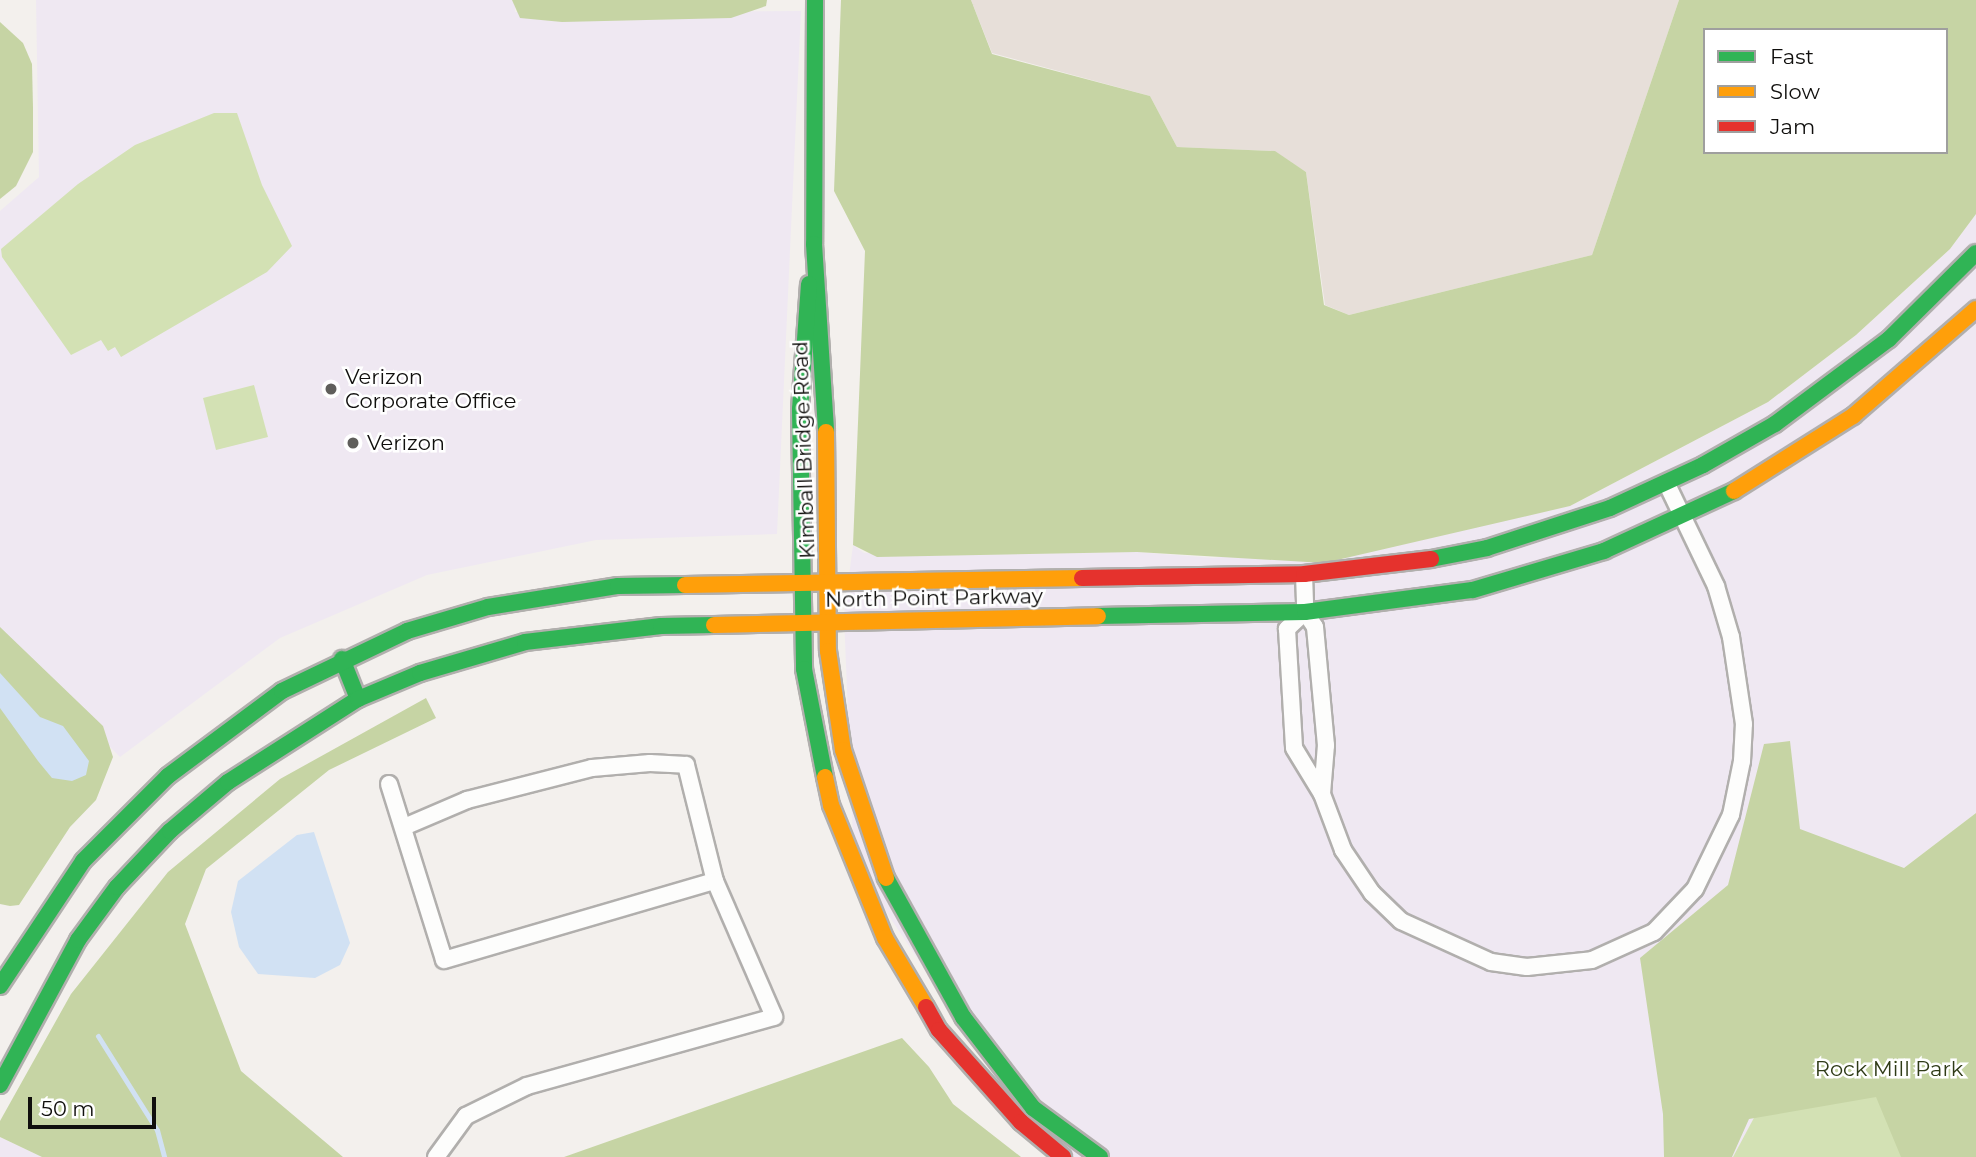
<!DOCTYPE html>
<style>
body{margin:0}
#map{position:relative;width:1976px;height:1157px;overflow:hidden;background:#f3f0ed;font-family:Montserrat,sans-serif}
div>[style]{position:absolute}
.commercial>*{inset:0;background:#efe8f2}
.built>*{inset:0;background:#e7dfd9}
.green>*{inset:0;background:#d3e1b4}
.forest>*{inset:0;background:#c6d4a4}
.water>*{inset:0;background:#d1e1f3}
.stream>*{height:5px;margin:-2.5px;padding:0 2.5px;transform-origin:2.5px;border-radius:2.5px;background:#d1e1f3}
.roads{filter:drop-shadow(2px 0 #b1afad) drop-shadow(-2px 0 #b1afad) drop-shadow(0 2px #b1afad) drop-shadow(0 -2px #b1afad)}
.street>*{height:16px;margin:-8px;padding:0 8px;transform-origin:8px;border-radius:8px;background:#fdfdfc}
.fast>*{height:16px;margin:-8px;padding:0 8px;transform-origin:8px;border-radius:8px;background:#30b455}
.slow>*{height:16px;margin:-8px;padding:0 8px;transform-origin:8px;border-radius:8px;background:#ff9f0a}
.jam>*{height:16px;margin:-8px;padding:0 8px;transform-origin:8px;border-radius:8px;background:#e5322d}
.dots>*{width:19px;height:19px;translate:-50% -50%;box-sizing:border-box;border:4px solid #fff;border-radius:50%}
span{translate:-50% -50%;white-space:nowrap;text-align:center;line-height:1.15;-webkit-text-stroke:5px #fff;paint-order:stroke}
.poi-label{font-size:21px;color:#100f0d}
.left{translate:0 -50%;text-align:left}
.street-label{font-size:21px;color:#100f0d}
.park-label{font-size:21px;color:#2f3b17}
.legend{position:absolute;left:1703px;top:28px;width:245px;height:126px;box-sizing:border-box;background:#fff;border:2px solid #9f9f9e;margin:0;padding:9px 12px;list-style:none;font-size:21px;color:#100f0d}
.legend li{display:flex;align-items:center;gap:14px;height:35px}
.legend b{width:35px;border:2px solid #9f9f9e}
.scale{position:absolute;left:28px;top:1097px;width:128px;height:32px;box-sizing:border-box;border:4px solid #100f0d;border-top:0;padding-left:9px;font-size:21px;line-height:24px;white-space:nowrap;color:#100f0d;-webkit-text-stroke:5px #fff;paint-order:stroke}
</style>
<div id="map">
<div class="commercial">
<div style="clip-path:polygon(36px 0,515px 0,515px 12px,801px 11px,777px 534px,596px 540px,427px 575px,280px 638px,120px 757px,0 636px,0 211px,39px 177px)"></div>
<div style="clip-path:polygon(1976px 214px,1976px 813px,1904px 868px,1781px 1067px,1733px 1157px,1063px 1157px,989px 1065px,854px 864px,844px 615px,853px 545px,864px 553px,1137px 552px,1214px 558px,1570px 506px,1768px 402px,1856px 335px,1950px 249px)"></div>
<div style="clip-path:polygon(0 1137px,42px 1157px,0 1157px)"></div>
</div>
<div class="built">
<div style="clip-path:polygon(971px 0,1679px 0,1592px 255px,1349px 315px,1325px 305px,1306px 172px,1274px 151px,1177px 147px,1150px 96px,992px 53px)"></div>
</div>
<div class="green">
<div style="clip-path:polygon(214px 113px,237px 113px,262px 185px,292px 246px,267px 272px,121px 357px,115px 347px,108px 351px,101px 340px,71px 355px,2px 257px,1px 249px,78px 184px,135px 145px)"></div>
<div style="clip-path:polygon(254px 385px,268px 437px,216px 450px,203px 398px)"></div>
<div style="clip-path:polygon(1810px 1032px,1976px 1157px,1733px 1157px,1781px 1067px)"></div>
</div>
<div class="forest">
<div style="clip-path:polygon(512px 0,767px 0,766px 6px,731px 18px,562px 22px,520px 18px)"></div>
<div style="clip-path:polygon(evenodd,841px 0,971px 0,992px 54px,1150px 96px,1177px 147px,1275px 151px,1306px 172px,1324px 305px,1349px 315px,1592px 255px,1679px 0,1976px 0,1976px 214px,1950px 249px,1856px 335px,1768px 402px,1570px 506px,1324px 563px,1137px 552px,877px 557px,853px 545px,865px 251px,834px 191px,841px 0,1705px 30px,1946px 30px,1946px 152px,1705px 152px,1705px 30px)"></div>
<div style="clip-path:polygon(0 22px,23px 43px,32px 64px,33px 108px,33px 152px,16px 186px,0 199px)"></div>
<div style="clip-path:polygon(0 627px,103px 726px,113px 757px,96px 800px,70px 827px,19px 905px,10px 906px,0 904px)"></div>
<div style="clip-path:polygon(426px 698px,436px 718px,329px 770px,206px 869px,185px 924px,241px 1071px,343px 1157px,42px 1157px,0 1137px,0 1121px,71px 994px,168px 872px,280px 779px)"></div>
<div style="clip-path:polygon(1790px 741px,1800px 829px,1904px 868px,1976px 813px,1976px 1157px,1901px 1157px,1876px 1097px,1749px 1119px,1732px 1157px,1664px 1157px,1663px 1114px,1640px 958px,1728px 885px,1764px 744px)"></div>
<div style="clip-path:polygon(902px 1038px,929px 1067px,953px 1104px,1021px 1157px,564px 1157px)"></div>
</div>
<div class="water">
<div style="clip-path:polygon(0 673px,40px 717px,63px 726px,89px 761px,86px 775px,72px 781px,52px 778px,38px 761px,0 708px)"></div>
<div style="clip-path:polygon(314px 832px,350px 943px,340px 965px,315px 978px,258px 974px,239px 947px,231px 912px,238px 881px,297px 835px)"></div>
</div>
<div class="stream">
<div style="left:98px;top:1036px;width:111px;rotate:57.9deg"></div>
<div style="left:157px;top:1130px;width:28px;rotate:75deg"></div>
</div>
<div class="roads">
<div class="street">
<div style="left:1304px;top:574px;width:38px;rotate:88deg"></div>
<div style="left:1305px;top:612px;width:18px;rotate:56deg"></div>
<div style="left:1315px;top:627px;width:119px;rotate:84.7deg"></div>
<div style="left:1326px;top:745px;width:49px;rotate:94.7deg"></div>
<div style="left:1305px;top:612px;width:25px;rotate:137deg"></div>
<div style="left:1287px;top:629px;width:119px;rotate:86.6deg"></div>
<div style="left:1294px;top:748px;width:54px;rotate:58.7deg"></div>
<div style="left:1322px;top:794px;width:60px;rotate:69.4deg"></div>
<div style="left:1343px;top:850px;width:52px;rotate:56deg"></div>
<div style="left:1372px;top:893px;width:40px;rotate:44deg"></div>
<div style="left:1401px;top:921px;width:99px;rotate:24.5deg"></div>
<div style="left:1491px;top:962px;width:36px;rotate:8deg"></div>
<div style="left:1527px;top:967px;width:65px;rotate:-6.1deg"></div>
<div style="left:1592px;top:960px;width:68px;rotate:-24.3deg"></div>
<div style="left:1654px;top:932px;width:59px;rotate:-46.4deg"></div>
<div style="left:1695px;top:889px;width:82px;rotate:-64.1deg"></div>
<div style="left:1731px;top:815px;width:55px;rotate:-78.5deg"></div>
<div style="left:1742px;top:761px;width:37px;rotate:-87deg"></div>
<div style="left:1744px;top:724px;width:88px;rotate:-98.5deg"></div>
<div style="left:1731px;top:637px;width:53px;rotate:-106.4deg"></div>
<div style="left:1716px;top:586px;width:113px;rotate:-115.7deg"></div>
<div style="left:389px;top:784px;width:184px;rotate:72.6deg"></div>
<div style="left:444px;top:960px;width:282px;rotate:-16.3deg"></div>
<div style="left:404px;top:827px;width:69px;rotate:-23.2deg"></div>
<div style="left:467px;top:800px;width:129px;rotate:-14.4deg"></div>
<div style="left:592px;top:768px;width:58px;rotate:-4.9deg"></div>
<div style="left:650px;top:763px;width:36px;rotate:3deg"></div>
<div style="left:686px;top:765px;width:120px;rotate:76deg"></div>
<div style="left:715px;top:881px;width:148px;rotate:66.5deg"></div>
<div style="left:774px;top:1017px;width:256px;rotate:164.4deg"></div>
<div style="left:527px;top:1086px;width:68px;rotate:153.8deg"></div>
<div style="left:466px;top:1116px;width:51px;rotate:126.2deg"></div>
</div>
<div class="fast">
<div style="left:815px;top:0;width:244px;rotate:90.2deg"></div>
<div style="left:814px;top:244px;width:188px;rotate:86.3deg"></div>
<div style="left:809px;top:284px;width:125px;rotate:94.1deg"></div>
<div style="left:800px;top:409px;width:260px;rotate:89.1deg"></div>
<div style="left:804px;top:669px;width:110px;rotate:79deg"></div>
<div style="left:1431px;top:559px;width:57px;rotate:-11.1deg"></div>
<div style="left:1487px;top:548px;width:129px;rotate:-18deg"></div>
<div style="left:1610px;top:508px;width:102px;rotate:-24.8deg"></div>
<div style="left:1703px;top:465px;width:83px;rotate:-29.7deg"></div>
<div style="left:1775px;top:424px;width:142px;rotate:-36.7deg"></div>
<div style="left:1889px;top:339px;width:122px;rotate:-44.7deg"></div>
<div style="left:1098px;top:616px;width:207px;rotate:-1.1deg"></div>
<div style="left:1305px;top:612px;width:169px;rotate:-7.5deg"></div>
<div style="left:1473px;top:590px;width:137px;rotate:-16.6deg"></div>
<div style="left:1604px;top:551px;width:143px;rotate:-24.8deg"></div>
<div style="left:342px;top:659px;width:43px;rotate:68.2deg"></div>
<div style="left:886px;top:878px;width:159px;rotate:61deg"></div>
<div style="left:963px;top:1017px;width:115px;rotate:52.4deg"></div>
<div style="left:1033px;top:1108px;width:83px;rotate:36.2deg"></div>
<div style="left:0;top:986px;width:150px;rotate:-56.4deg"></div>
<div style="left:83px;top:861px;width:120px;rotate:-45deg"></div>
<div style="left:168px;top:776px;width:142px;rotate:-36.7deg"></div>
<div style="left:282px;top:691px;width:139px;rotate:-25.6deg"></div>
<div style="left:407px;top:631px;width:84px;rotate:-16.5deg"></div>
<div style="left:488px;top:607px;width:132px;rotate:-9.2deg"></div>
<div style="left:618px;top:586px;width:67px;rotate:-0.9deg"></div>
<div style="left:0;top:1085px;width:165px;rotate:-61.7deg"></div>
<div style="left:78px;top:940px;width:66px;rotate:-53.7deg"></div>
<div style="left:117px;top:887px;width:77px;rotate:-46.6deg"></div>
<div style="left:170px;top:831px;width:76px;rotate:-40.2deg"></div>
<div style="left:228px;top:782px;width:154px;rotate:-32.6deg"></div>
<div style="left:358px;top:699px;width:67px;rotate:-22.8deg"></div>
<div style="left:420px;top:673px;width:109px;rotate:-16.4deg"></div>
<div style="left:525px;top:642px;width:137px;rotate:-6.7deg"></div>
<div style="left:661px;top:626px;width:53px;rotate:-1.1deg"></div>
</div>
<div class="slow">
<div style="left:826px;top:432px;width:219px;rotate:89.5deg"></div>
<div style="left:828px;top:651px;width:100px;rotate:81.4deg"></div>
<div style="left:843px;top:750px;width:135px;rotate:71.4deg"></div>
<div style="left:1734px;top:491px;width:141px;rotate:-32.2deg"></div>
<div style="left:1853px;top:416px;width:163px;rotate:-41deg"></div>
<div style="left:685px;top:585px;width:397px;rotate:-1deg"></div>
<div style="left:714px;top:625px;width:384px;rotate:-1.3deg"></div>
<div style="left:825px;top:777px;width:29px;rotate:78deg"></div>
<div style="left:831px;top:805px;width:144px;rotate:67.9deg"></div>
<div style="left:885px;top:938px;width:80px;rotate:59.3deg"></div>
</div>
<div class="jam">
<div style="left:1082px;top:578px;width:222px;rotate:-1deg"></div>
<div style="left:1304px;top:574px;width:128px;rotate:-6.7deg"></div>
<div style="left:926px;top:1007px;width:26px;rotate:61deg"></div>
<div style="left:939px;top:1030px;width:123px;rotate:48.3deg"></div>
<div style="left:1021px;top:1122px;width:55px;rotate:39.8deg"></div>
</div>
</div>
<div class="dots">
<div style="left:331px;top:389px;background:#5f5e5b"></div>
<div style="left:353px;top:443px;background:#5f5e5b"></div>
</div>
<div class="poi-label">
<span class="left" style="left:345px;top:389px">Verizon<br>Corporate Office</span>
<span class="left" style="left:367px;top:443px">Verizon</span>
</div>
<div class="street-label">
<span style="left:804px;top:450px;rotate:-92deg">Kimball Bridge Road</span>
<span style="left:934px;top:598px;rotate:-1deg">North Point Parkway</span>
</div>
<div class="park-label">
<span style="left:1889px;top:1069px">Rock Mill Park</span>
</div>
<ul class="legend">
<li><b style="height:9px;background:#30b455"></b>Fast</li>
<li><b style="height:9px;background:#ff9f0a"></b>Slow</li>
<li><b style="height:9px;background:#e5322d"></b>Jam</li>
</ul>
<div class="scale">50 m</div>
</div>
